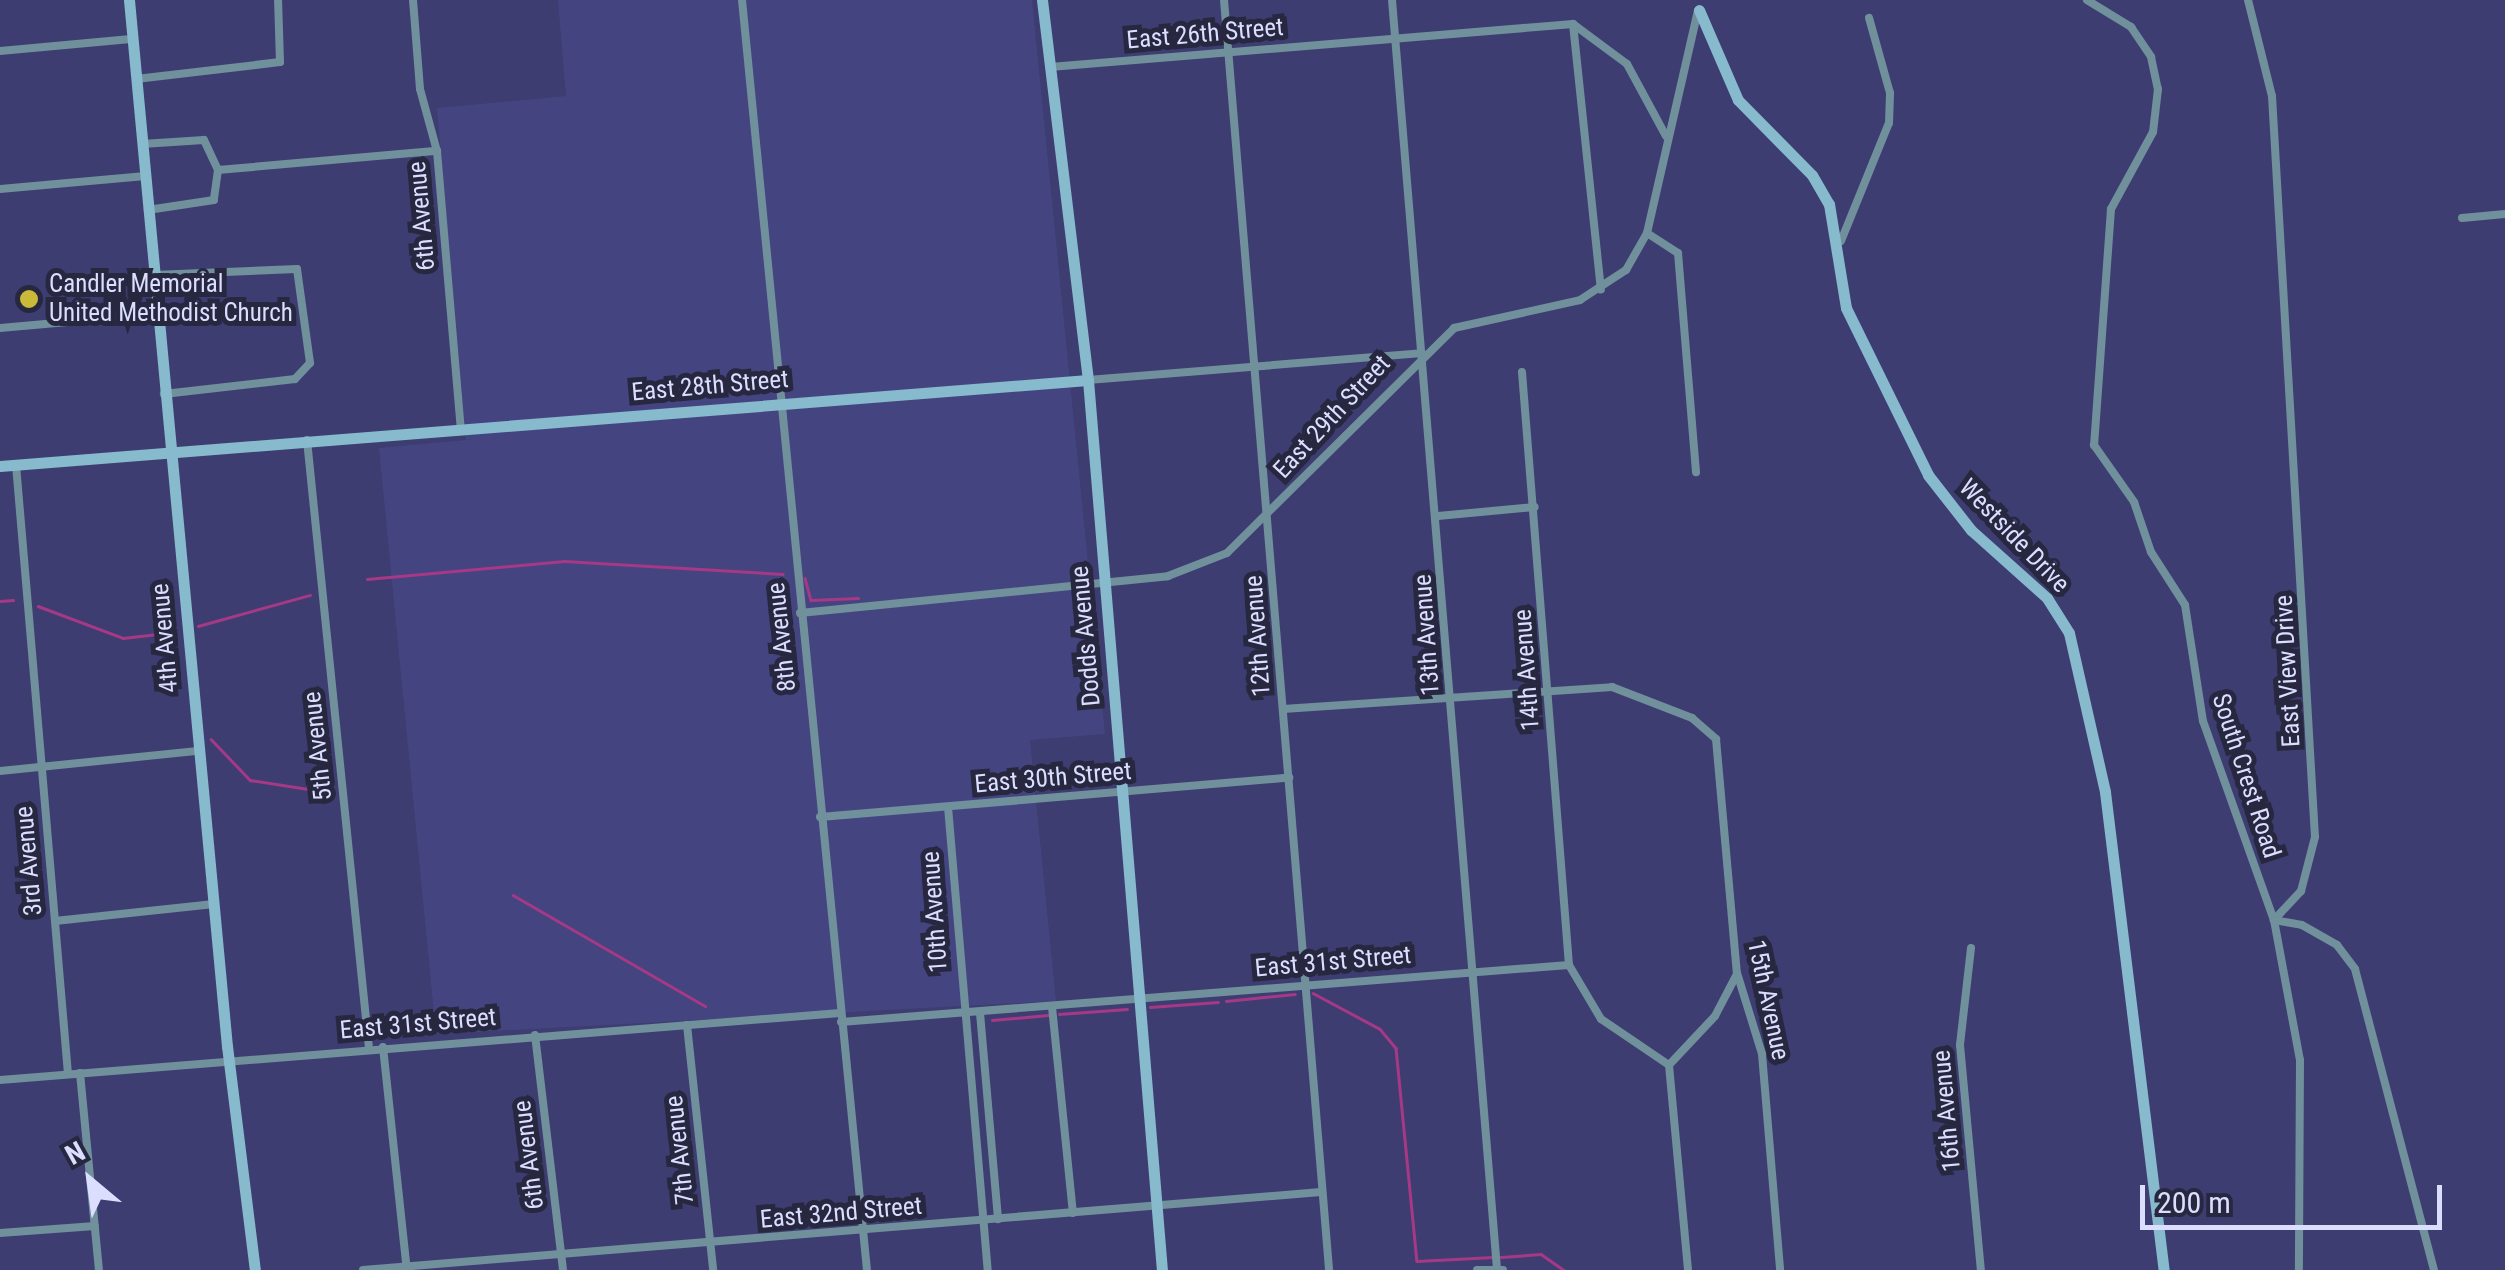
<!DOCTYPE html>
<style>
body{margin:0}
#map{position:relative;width:2505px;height:1270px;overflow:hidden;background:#3d3d72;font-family:"Roboto Condensed",sans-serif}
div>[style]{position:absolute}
.built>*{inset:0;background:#444481}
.stream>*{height:2.5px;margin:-1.25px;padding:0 1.25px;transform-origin:1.25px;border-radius:1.25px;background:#a63985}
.street>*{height:8px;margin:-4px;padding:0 4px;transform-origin:4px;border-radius:4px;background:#70909c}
.secondary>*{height:11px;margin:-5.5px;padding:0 5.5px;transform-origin:5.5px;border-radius:5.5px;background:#86bacc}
.dots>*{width:28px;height:28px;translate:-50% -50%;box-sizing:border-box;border:5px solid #272840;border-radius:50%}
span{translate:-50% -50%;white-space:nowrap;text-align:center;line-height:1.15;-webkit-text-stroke:10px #272840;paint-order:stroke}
.street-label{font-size:25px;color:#dbdeff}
.poi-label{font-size:25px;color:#dbdeff}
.left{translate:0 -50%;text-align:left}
.north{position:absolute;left:40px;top:1130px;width:100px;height:100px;-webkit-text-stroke:8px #272840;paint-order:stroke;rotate:331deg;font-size:28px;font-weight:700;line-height:40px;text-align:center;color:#dbdeff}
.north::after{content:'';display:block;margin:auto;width:35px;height:45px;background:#dbdeff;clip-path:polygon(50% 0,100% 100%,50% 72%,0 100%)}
.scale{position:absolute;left:2140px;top:1185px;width:302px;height:45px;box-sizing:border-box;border:5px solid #dbdeff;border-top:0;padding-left:12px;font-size:30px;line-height:35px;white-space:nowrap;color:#dbdeff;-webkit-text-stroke:8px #272840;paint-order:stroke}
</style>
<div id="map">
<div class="built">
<div style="clip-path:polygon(558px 0,1032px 0,1105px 734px,1030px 740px,1056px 1001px,436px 1034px,379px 448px,466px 440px,437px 108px,566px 96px)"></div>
</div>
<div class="stream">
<div style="left:805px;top:578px;width:23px;rotate:75deg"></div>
<div style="left:811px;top:600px;width:47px;rotate:-2.4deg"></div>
<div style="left:367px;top:579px;width:198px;rotate:-5.2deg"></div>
<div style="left:564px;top:561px;width:219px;rotate:3.4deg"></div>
<div style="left:0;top:601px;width:13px;rotate:-4deg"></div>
<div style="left:38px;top:606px;width:91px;rotate:20.6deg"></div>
<div style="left:123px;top:638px;width:52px;rotate:-6.6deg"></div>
<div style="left:198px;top:626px;width:116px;rotate:-15.5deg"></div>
<div style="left:211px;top:739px;width:57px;rotate:46.4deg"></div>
<div style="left:250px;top:780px;width:60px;rotate:8.7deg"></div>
<div style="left:513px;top:895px;width:222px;rotate:30deg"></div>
<div style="left:1313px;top:993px;width:76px;rotate:28.2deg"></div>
<div style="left:1380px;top:1029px;width:25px;rotate:50deg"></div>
<div style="left:1396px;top:1048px;width:214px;rotate:84.4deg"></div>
<div style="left:1417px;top:1261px;width:76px;rotate:-3deg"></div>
<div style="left:1226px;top:1001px;width:69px;rotate:-5.8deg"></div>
<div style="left:1150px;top:1007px;width:68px;rotate:-4.2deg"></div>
<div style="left:1059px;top:1014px;width:68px;rotate:-4.2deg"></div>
<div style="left:992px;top:1020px;width:56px;rotate:-5.1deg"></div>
<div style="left:1501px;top:1257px;width:40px;rotate:-4.3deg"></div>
<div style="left:1541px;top:1254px;width:28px;rotate:35deg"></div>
</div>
<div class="street">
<div style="left:413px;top:0;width:89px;rotate:85.5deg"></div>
<div style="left:420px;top:89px;width:64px;rotate:74.7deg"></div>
<div style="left:437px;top:151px;width:279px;rotate:85.1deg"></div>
<div style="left:742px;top:0;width:1276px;rotate:84.38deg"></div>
<div style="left:1224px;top:0;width:1274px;rotate:85.27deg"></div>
<div style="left:1392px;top:0;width:1272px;rotate:85.27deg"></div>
<div style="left:2087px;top:0;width:52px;rotate:31.5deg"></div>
<div style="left:2131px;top:27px;width:36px;rotate:56deg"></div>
<div style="left:2151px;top:57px;width:33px;rotate:78deg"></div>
<div style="left:2158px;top:89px;width:43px;rotate:96.6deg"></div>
<div style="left:2153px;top:132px;width:88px;rotate:118.6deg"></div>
<div style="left:2111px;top:209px;width:237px;rotate:94.1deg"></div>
<div style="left:2094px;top:445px;width:70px;rotate:54.9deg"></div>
<div style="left:2134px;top:502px;width:53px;rotate:71.2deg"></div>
<div style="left:2151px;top:552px;width:63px;rotate:57.3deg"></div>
<div style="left:2185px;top:605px;width:117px;rotate:81.2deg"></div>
<div style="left:2203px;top:721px;width:211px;rotate:70.4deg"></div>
<div style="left:2274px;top:920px;width:142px;rotate:79.5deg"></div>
<div style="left:2300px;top:1060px;width:210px;rotate:90.3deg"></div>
<div style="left:2248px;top:0;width:99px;rotate:76deg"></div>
<div style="left:2272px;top:96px;width:742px;rotate:86.68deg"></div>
<div style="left:2315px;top:837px;width:56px;rotate:104.5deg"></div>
<div style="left:2301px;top:891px;width:40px;rotate:133deg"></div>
<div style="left:2274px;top:920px;width:28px;rotate:10deg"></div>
<div style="left:2302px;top:925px;width:40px;rotate:29.7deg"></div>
<div style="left:2337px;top:945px;width:30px;rotate:53deg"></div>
<div style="left:2355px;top:969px;width:311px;rotate:75.3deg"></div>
<div style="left:1573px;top:24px;width:267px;rotate:84deg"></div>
<div style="left:0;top:51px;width:134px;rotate:-5.2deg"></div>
<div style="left:1050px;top:67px;width:525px;rotate:-4.7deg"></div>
<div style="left:1573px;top:24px;width:67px;rotate:36.5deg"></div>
<div style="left:1627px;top:64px;width:82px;rotate:61.6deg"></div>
<div style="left:136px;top:79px;width:145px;rotate:-6.7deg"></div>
<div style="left:280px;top:62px;width:62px;rotate:-91.8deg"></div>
<div style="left:142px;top:144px;width:62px;rotate:-3.7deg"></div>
<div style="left:204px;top:140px;width:33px;rotate:65deg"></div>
<div style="left:218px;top:170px;width:30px;rotate:98deg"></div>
<div style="left:214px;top:200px;width:67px;rotate:171.4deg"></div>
<div style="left:218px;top:170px;width:220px;rotate:-5deg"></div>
<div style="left:0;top:189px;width:146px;rotate:-5.1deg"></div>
<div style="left:2462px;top:218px;width:43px;rotate:-5.3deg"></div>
<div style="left:1647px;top:233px;width:37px;rotate:33deg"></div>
<div style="left:1678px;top:253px;width:220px;rotate:85.3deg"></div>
<div style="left:1841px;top:241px;width:127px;rotate:-67.9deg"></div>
<div style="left:1889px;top:123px;width:30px;rotate:-88deg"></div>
<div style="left:1890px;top:93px;width:78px;rotate:-105.6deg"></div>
<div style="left:154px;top:275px;width:143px;rotate:-2.4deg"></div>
<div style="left:297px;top:269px;width:95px;rotate:82.1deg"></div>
<div style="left:310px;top:363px;width:22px;rotate:133deg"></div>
<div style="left:295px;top:379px;width:132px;rotate:173.5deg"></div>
<div style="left:0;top:328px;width:158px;rotate:-5.1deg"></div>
<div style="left:1522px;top:372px;width:595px;rotate:85.47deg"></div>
<div style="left:1569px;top:965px;width:63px;rotate:59.3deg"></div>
<div style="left:1601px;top:1019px;width:82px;rotate:34.1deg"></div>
<div style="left:1088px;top:380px;width:335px;rotate:-4.6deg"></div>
<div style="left:307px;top:440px;width:611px;rotate:84.18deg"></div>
<div style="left:16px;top:465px;width:611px;rotate:85.12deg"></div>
<div style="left:1438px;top:516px;width:97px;rotate:-5.3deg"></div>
<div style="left:800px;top:613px;width:370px;rotate:-5.7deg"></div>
<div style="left:1168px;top:576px;width:63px;rotate:-21.3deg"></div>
<div style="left:1227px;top:553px;width:320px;rotate:-44.7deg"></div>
<div style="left:1454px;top:328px;width:129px;rotate:-12.5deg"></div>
<div style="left:1580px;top:300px;width:55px;rotate:-33.1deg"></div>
<div style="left:1626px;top:270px;width:43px;rotate:-60.4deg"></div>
<div style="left:1647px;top:233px;width:228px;rotate:-77.1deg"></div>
<div style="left:1283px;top:709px;width:330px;rotate:-3.8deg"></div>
<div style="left:1612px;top:687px;width:86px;rotate:21.2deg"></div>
<div style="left:1692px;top:718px;width:32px;rotate:41deg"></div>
<div style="left:1716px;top:739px;width:235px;rotate:84.9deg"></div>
<div style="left:1737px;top:973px;width:85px;rotate:72.8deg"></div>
<div style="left:1762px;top:1054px;width:217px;rotate:85.2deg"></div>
<div style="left:0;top:771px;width:199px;rotate:-5.8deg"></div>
<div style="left:948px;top:807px;width:465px;rotate:85.1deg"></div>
<div style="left:820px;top:817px;width:471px;rotate:-4.8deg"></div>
<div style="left:55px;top:921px;width:160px;rotate:-6.1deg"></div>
<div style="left:1971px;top:948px;width:98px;rotate:96.5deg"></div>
<div style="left:1960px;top:1045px;width:226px;rotate:84.7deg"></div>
<div style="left:1052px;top:1007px;width:207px;rotate:84.2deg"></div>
<div style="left:980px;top:1013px;width:207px;rotate:85deg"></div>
<div style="left:841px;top:1022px;width:730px;rotate:-4.48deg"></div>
<div style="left:687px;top:1025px;width:246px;rotate:83.9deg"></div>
<div style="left:535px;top:1035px;width:237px;rotate:83.2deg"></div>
<div style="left:383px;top:1047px;width:224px;rotate:83.9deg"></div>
<div style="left:1669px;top:1065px;width:206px;rotate:84.7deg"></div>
<div style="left:1669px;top:1065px;width:67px;rotate:-46.8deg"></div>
<div style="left:1715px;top:1016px;width:47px;rotate:-62.4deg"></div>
<div style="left:80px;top:1073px;width:198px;rotate:84.5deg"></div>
<div style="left:0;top:1080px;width:843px;rotate:-4.56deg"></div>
<div style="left:0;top:1233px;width:95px;rotate:-4.2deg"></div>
<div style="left:363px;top:1270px;width:961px;rotate:-4.65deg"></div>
<div style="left:1477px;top:1270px;width:26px"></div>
</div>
<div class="secondary">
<div style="left:129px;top:0;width:1051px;rotate:84.65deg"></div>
<div style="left:227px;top:1046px;width:226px;rotate:82.9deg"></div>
<div style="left:1042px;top:0;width:383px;rotate:83.1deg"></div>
<div style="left:1088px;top:380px;width:893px;rotate:85.25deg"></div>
<div style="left:1699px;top:10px;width:98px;rotate:66.6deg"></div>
<div style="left:1738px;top:100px;width:105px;rotate:45.4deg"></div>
<div style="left:1812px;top:175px;width:34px;rotate:60deg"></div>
<div style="left:1829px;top:204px;width:105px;rotate:80.7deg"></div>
<div style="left:1846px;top:308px;width:186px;rotate:63.8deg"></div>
<div style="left:1928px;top:475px;width:70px;rotate:52deg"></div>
<div style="left:1971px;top:530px;width:102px;rotate:41.8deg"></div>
<div style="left:2047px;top:598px;width:41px;rotate:57.8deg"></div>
<div style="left:2069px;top:633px;width:163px;rotate:77.2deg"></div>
<div style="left:2105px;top:792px;width:482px;rotate:83deg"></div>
<div style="left:0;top:466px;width:1091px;rotate:-4.52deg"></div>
</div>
<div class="dots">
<div style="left:29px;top:299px;background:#cbba39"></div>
</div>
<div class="street-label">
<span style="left:1205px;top:34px;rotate:-5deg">East 26th Street</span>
<span style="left:422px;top:216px;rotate:-95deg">6th Avenue</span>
<span style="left:710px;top:386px;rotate:-5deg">East 28th Street</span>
<span style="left:1332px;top:417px;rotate:-47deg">East 29th Street</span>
<span style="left:2014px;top:536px;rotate:46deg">Westside Drive</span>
<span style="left:1427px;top:635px;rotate:-94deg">13th Avenue</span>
<span style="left:1086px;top:636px;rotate:-95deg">Dodds Avenue</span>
<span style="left:1258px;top:636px;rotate:-94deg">12th Avenue</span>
<span style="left:782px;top:637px;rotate:-96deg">8th Avenue</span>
<span style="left:165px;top:638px;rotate:-95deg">4th Avenue</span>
<span style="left:1527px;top:670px;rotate:-94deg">14th Avenue</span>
<span style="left:2288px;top:671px;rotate:-93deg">East View Drive</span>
<span style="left:318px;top:746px;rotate:-96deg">5th Avenue</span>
<span style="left:2246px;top:776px;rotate:72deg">South Crest Road</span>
<span style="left:1053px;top:778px;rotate:-5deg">East 30th Street</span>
<span style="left:29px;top:861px;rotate:-95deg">3rd Avenue</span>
<span style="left:935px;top:912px;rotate:-94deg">10th Avenue</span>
<span style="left:1333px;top:962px;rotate:-5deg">East 31st Street</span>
<span style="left:1768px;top:1000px;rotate:78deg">15th Avenue</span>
<span style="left:418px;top:1024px;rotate:-5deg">East 31st Street</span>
<span style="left:1947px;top:1111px;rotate:-95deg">16th Avenue</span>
<span style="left:680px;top:1150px;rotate:-96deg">7th Avenue</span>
<span style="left:529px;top:1155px;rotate:-97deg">6th Avenue</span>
<span style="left:841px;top:1213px;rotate:-5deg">East 32nd Street</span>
</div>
<div class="poi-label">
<span class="left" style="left:49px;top:299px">Candler Memorial<br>United Methodist Church</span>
</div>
<div class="north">N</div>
<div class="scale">200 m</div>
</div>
